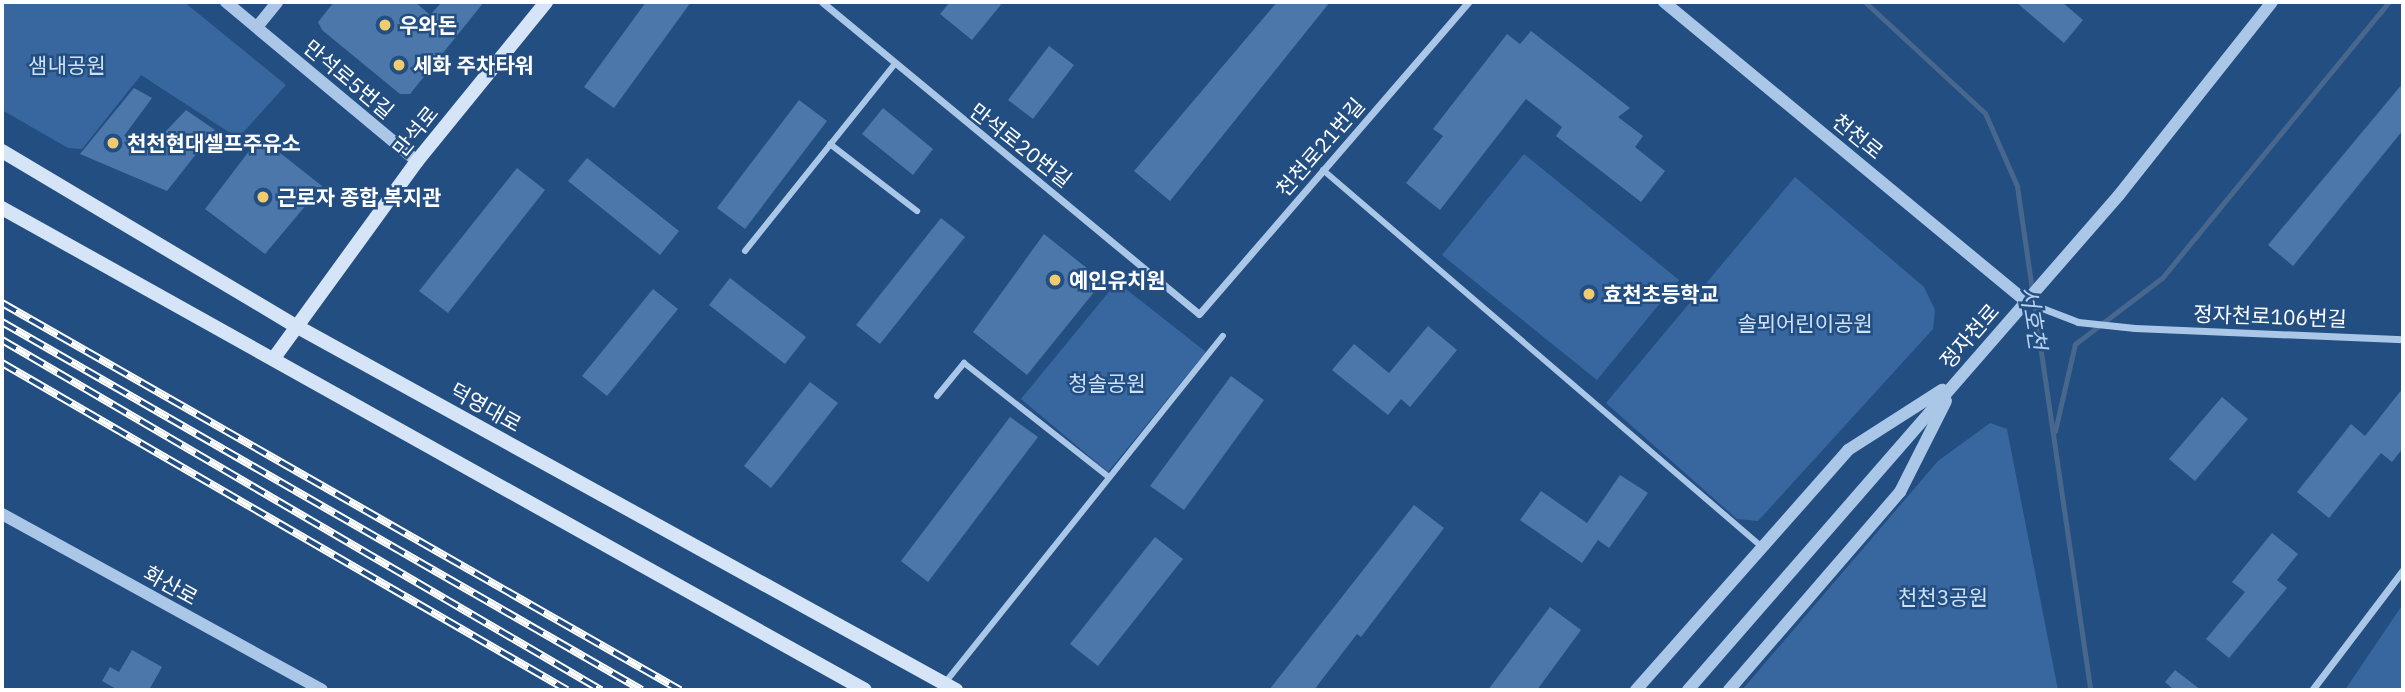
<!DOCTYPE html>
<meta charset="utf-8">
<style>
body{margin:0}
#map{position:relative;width:2405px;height:692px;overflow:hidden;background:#234e82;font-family:"IBM Plex Sans","Noto Sans KR",sans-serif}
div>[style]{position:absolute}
.green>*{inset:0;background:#3867a0}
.stream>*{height:5px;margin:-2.5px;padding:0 2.5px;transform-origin:2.5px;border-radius:2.5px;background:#48678c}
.building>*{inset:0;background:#4c77ab}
.pedestrian>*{height:6px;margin:-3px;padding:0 3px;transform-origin:3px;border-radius:3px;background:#abc7e7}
.minor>*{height:7px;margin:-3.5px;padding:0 3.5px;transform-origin:3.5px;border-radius:3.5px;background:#abc7e7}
.tertiary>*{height:12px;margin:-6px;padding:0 6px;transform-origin:6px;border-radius:6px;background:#abc7e7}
.secondary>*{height:14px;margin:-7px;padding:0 7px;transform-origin:7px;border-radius:7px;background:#d5e4f6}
.rail>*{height:8px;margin-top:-4px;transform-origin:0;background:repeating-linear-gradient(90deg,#234e82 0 16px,#fff 0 32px);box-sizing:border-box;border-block:2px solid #fff}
.dots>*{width:19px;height:19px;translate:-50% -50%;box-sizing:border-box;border:4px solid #234e82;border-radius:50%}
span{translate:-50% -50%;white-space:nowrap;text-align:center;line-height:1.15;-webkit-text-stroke:5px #234e82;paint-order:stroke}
.poi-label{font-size:21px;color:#fff;font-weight:700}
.left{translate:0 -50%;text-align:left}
.park-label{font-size:21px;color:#cfe1f6}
.street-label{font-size:21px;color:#fff}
.water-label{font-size:23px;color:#b7d1ef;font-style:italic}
.frame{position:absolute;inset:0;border:4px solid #fff;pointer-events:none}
</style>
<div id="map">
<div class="green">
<div style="clip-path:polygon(2px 2px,184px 2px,286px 85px,238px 138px,141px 75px,82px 149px,68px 148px,2px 110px)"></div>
<div style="clip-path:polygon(1524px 154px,1679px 280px,1597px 380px,1442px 255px)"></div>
<div style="clip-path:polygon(1795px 177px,1924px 287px,1935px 310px,1933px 329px,1758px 521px,1737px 519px,1606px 403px)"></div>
<div style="clip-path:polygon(1117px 282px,1206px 352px,1108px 472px,1021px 399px)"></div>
<div style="clip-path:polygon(1990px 423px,2007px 429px,2058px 690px,1742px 690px,1938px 461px)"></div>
<div style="clip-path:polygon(2403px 604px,2403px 690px,2345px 690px,2349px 684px)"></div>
</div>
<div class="stream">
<div style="left:1865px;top:2px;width:163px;rotate:42.8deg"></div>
<div style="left:1985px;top:113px;width:80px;rotate:66.3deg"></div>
<div style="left:2017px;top:186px;width:105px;rotate:81.8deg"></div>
<div style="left:2034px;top:304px;width:390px;rotate:81.7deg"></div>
<div style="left:2055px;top:431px;width:89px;rotate:-77.1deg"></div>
<div style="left:2075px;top:344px;width:109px;rotate:-37.2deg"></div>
<div style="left:2162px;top:278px;width:357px;rotate:-50.6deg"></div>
</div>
<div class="building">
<div style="clip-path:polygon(334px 2px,415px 2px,430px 15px,442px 2px,484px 2px,410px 94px,400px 94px,322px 30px,318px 22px)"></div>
<div style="clip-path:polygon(646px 2px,691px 2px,614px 108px,584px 87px)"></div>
<div style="clip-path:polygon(950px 2px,1003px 2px,972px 40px,940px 14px)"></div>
<div style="clip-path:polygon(1277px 2px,1330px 2px,1170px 201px,1134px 171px)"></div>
<div style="clip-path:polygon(2016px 2px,2062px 2px,2083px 20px,2064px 43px)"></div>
<div style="clip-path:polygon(1531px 31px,1630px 108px,1618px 117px,1643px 136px,1635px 147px,1665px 171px,1641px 202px,1556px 136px,1562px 127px,1526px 99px,1440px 210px,1406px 183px,1443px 136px,1433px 129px,1507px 34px,1520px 44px)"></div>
<div style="clip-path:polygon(1049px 46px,1074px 65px,1033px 119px,1008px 100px)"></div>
<div style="clip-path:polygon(2403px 83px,2403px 130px,2293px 266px,2268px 245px)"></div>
<div style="clip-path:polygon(134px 88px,152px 98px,124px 136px,148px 150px,186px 110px,215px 130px,167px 191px,80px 154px)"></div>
<div style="clip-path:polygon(799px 100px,827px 121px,745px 229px,717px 208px)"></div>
<div style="clip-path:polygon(883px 108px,933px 149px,913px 175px,862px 134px)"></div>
<div style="clip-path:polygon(256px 142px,267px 150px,270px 145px,322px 186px,265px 254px,205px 209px)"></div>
<div style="clip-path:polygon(587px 158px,679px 231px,660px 255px,568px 181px)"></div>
<div style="clip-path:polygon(517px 168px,545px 190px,448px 313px,419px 291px)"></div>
<div style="clip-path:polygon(941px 218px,965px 237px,880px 344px,856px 325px)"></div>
<div style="clip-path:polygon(1044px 234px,1103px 281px,1027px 375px,973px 332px)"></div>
<div style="clip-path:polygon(730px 278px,806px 337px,785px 364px,709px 305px)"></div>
<div style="clip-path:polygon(653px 289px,678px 309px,607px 396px,582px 376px)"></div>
<div style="clip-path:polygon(1428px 326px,1457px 350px,1410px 407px,1401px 399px,1388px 415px,1332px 370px,1354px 344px,1389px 373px)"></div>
<div style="clip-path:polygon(1231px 376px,1264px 400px,1184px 510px,1150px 486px)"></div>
<div style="clip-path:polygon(810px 382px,838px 403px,771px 488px,744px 466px)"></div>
<div style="clip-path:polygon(2403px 388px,2403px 448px,2392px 462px,2381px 453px,2329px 518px,2297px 492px,2351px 424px,2365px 436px)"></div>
<div style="clip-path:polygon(2222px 397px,2248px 419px,2195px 481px,2169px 459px)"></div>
<div style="clip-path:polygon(1010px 417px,1038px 437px,928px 582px,901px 561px)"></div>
<div style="clip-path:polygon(1620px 475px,1648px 493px,1609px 548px,1598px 540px,1582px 563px,1520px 520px,1541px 491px,1587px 523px)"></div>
<div style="clip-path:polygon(1414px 505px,1444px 528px,1361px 637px,1357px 634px,1314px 690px,1269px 690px)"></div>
<div style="clip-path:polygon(2272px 533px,2298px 554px,2277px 580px,2287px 588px,2229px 658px,2206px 639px,2245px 592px,2232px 582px)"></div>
<div style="clip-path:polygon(1155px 537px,1183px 559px,1098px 666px,1070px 644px)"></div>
<div style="clip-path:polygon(1550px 607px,1581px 630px,1537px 690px,1488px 690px)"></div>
<div style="clip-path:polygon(132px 650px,162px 667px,149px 690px,118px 690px,102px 681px,110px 667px,119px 672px)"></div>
<div style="clip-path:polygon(2175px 670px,2201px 690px,2174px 690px,2165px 682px)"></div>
</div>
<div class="pedestrian">
<div style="left:830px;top:144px;width:110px;rotate:37.6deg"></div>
<div style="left:1323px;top:170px;width:579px;rotate:40.65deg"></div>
<div style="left:745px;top:251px;width:240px;rotate:-51.3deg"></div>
<div style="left:937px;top:396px;width:43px;rotate:-50.7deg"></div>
<div style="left:964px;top:363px;width:184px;rotate:38.2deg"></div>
<div style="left:944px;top:684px;width:446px;rotate:-51.3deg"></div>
</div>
<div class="minor">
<div style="left:822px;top:2px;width:489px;rotate:39.6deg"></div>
<div style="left:1199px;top:314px;width:412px;rotate:-49.2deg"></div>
<div style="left:2026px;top:302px;width:56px;rotate:21deg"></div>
<div style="left:2078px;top:322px;width:57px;rotate:6deg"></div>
<div style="left:2135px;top:328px;width:268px;rotate:2.4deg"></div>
<div style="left:2312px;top:690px;width:151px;rotate:-52.8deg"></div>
</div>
<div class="tertiary">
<div style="left:226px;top:2px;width:249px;rotate:39.8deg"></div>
<div style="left:1664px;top:2px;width:469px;rotate:39.6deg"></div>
<div style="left:257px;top:27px;width:32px;rotate:-51deg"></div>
<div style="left:2px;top:514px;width:365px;rotate:28.8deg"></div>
<div style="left:1636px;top:690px;width:320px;rotate:-48.5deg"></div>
<div style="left:1848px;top:450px;width:112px;rotate:-32.6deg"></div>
<div style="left:1688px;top:690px;width:656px;rotate:-48.95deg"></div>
<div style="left:2119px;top:195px;width:246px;rotate:-51.6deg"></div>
<div style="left:1729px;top:690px;width:262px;rotate:-49.2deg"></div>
<div style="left:1900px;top:492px;width:102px;rotate:-63.2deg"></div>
</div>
<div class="secondary">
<div style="left:2px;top:151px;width:342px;rotate:30.8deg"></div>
<div style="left:296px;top:326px;width:754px;rotate:28.88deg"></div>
<div style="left:2px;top:208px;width:988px;rotate:29.18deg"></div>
<div style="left:274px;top:358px;width:243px;rotate:-54deg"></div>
<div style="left:417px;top:161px;width:205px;rotate:-50.9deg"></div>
</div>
<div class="rail">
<div style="left:2px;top:303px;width:781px;rotate:29.72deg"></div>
<div style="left:2px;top:322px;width:738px;rotate:29.9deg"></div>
<div style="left:2px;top:340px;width:694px;rotate:30.3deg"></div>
<div style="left:2px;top:363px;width:653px;rotate:30.06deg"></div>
</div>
<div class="dots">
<div style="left:385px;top:25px;background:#f2cb6e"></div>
<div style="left:399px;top:65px;background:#f2cb6e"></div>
<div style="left:113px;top:143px;background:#f2cb6e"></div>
<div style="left:263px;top:197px;background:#f2cb6e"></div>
<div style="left:1055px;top:280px;background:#f2cb6e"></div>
<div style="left:1589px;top:294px;background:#f2cb6e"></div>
</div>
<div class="poi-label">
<span class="left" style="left:399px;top:25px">우와돈</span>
<span class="left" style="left:413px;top:65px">세화 주차타워</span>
<span class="left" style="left:127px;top:143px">천천현대셀프주유소</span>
<span class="left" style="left:277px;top:197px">근로자 종합 복지관</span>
<span class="left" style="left:1069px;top:280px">예인유치원</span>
<span class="left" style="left:1603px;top:294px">효천초등학교</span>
</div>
<div class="park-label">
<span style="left:67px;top:65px">샘내공원</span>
<span style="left:1805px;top:323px">솔뫼어린이공원</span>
<span style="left:1107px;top:383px">청솔공원</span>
<span style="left:1943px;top:597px">천천3공원</span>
</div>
<div class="street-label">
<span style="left:349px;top:79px;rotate:40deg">만석로5번길</span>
<span style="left:415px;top:131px;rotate:-51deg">만석로</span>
<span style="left:1858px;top:136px;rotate:39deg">천천로</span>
<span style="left:1021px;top:145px;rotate:38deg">만석로20번길</span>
<span style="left:1320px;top:147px;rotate:-49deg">천천로21번길</span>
<span style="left:2270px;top:316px;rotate:2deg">정자천로106번길</span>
<span style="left:1969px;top:336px;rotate:-49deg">정자천로</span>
<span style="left:486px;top:407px;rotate:29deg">덕영대로</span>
<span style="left:171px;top:585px;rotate:29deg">화산로</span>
</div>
<div class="water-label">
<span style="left:2034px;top:318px;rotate:81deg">서호천</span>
</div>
<div class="frame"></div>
</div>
